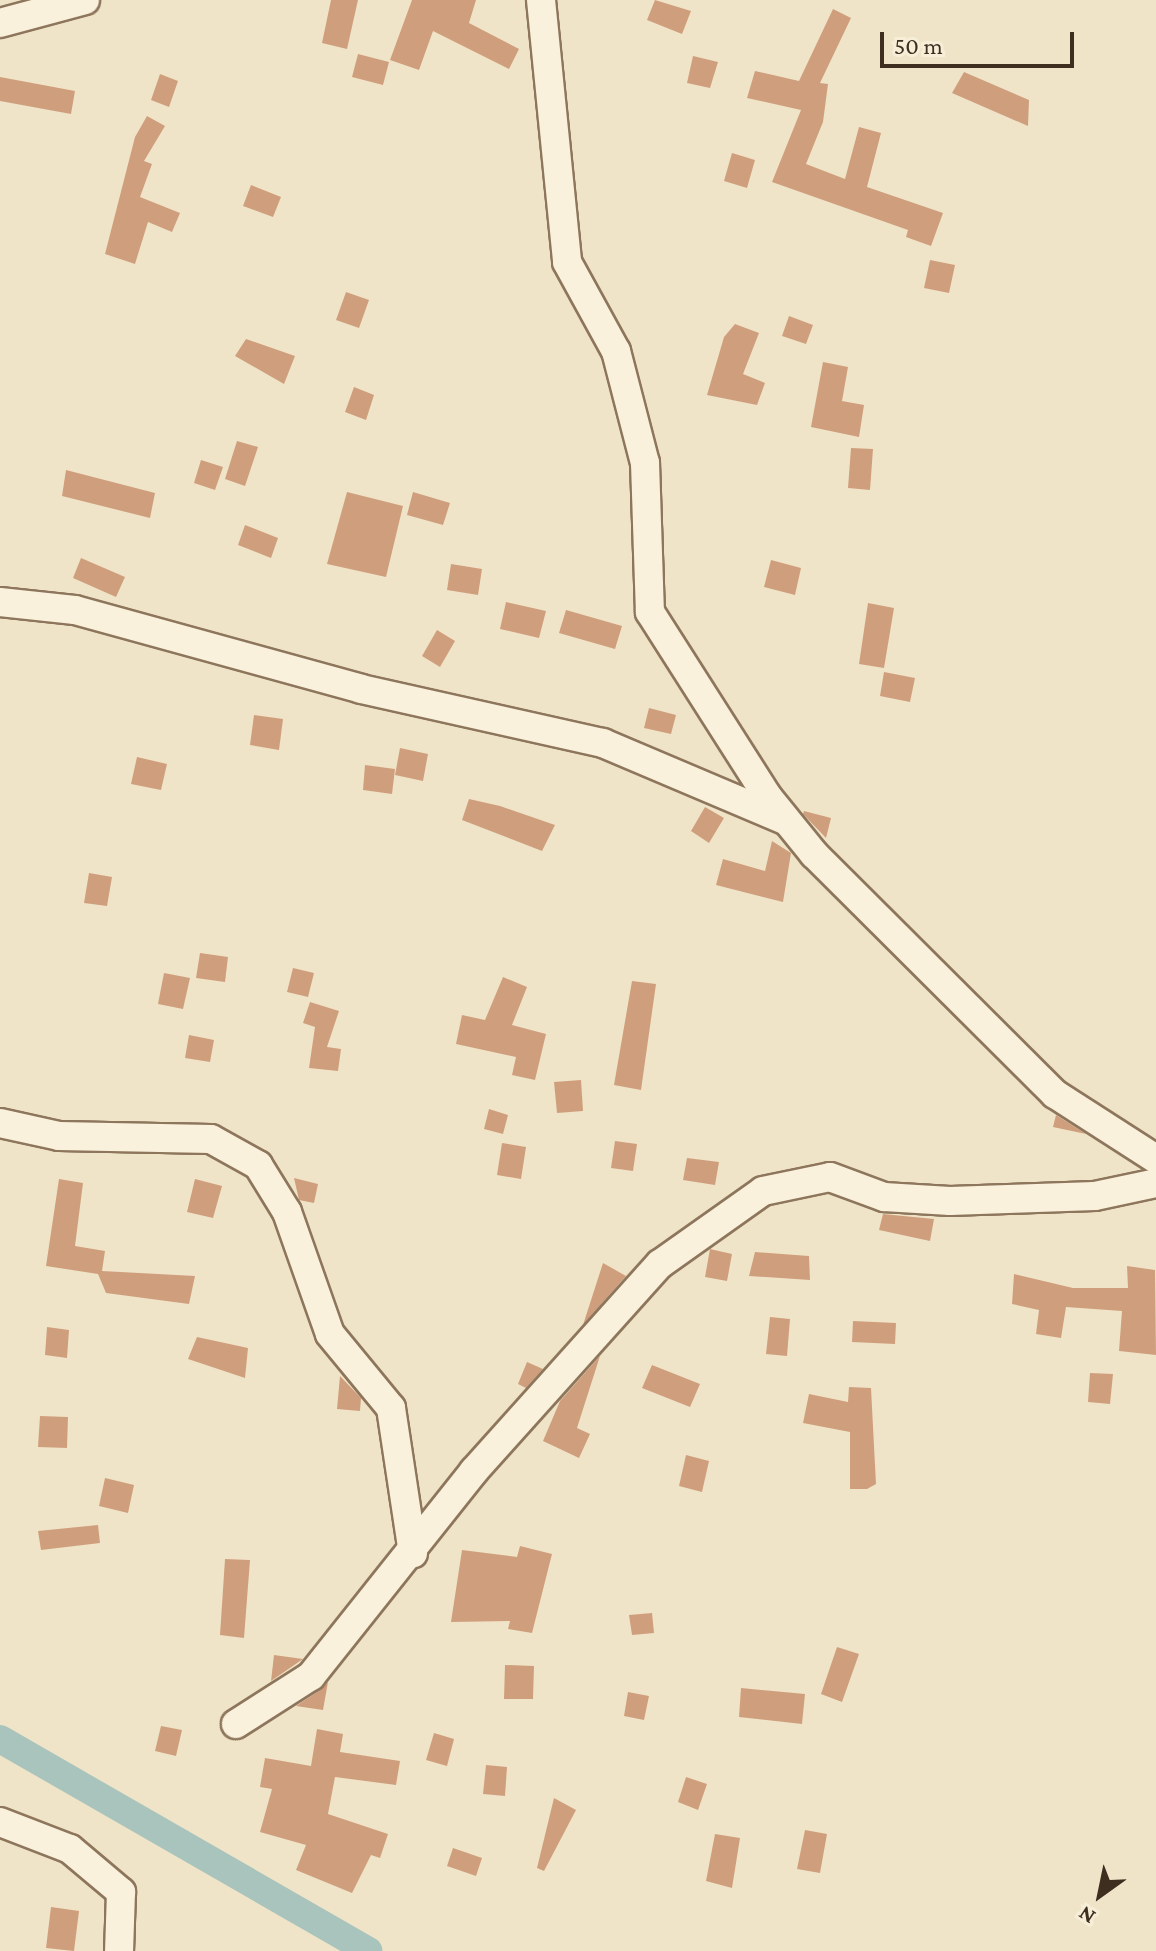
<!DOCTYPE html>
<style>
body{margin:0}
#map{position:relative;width:1156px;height:1951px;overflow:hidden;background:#f0e4c8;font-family:"Crimson Pro",serif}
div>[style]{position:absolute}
.canal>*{height:28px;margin:-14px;padding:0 14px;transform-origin:14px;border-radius:14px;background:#a9c4bc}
.building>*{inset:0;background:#cf9f7d}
.roads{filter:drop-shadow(2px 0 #8d765c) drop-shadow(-2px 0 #8d765c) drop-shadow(0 2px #8d765c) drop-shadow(0 -2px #8d765c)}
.street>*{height:28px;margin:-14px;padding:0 14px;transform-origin:14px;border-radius:14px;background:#faf1dc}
span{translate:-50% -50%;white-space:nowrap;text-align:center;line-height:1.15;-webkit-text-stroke:6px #f7eed8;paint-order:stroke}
.north{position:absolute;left:1060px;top:1855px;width:80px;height:80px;-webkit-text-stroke:6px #f7eed8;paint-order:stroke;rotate:213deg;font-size:22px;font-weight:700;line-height:32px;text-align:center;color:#3d2e20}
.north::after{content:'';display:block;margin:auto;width:28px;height:36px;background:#3d2e20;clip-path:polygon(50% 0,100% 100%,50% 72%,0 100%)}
.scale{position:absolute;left:880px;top:32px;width:194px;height:36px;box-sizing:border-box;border:4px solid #3d2e20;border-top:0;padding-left:10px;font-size:24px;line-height:28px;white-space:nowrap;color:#3d2e20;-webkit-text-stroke:6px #f7eed8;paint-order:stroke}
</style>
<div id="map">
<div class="canal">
<div style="left:0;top:1739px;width:425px;rotate:29.9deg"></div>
</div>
<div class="building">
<div style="clip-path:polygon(331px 0,358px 0,347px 49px,322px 43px)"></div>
<div style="clip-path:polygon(412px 0,476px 0,469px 23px,519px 49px,509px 69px,433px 31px,419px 70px,390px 60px)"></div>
<div style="clip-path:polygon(655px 0,691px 11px,682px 34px,647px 20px)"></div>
<div style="clip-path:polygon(833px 9px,851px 18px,820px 83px,828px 84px,823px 122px,806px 164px,845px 179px,859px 127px,881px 133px,867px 187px,943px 213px,931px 246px,906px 237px,908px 230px,772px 182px,801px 110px,747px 98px,755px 71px,799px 81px)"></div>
<div style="clip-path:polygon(358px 54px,389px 62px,383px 85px,352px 77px)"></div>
<div style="clip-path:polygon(693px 56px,718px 62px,710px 88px,687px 83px)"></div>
<div style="clip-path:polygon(964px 72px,1029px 100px,1028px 126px,952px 93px)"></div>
<div style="clip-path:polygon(160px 74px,178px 81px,169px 107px,151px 100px)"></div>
<div style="clip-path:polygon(0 77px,75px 91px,71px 114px,0 101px)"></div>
<div style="clip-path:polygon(147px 116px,165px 126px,144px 161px,152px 164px,140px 197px,180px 213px,172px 232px,148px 222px,135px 264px,105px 254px,135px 137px)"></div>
<div style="clip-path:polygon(732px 153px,755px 160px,747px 188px,724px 181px)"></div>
<div style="clip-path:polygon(251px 185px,281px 197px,273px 217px,243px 206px)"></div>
<div style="clip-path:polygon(930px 260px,955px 265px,949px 293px,924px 288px)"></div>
<div style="clip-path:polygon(346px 292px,369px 300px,359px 328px,336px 320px)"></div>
<div style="clip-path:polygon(789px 316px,813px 325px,806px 344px,782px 336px)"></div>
<div style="clip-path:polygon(735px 324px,759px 333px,743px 374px,765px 383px,757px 405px,707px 395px,724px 337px)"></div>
<div style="clip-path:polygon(246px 339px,295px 356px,284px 384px,235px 356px)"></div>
<div style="clip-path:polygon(823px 362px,848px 367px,842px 401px,864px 405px,859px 437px,811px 427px)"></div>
<div style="clip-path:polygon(354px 387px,374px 395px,366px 420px,345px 412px)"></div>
<div style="clip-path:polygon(237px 441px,258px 447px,245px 486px,225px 479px)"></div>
<div style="clip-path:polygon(851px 448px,873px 449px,870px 490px,848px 488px)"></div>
<div style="clip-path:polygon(201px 460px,223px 467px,215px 490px,194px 483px)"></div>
<div style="clip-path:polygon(66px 470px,155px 493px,150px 518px,62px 496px)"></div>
<div style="clip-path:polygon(347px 492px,403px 506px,386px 577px,327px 564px)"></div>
<div style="clip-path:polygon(413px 492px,450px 503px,443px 525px,407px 515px)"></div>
<div style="clip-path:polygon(245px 525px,278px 538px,271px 558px,238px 545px)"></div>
<div style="clip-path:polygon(81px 558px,125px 577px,116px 597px,73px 578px)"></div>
<div style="clip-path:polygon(771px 560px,801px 568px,795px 595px,764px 587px)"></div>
<div style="clip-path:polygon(451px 564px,482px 569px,478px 595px,447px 590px)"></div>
<div style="clip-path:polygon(506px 602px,546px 611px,539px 638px,500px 629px)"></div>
<div style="clip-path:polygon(868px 603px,894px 608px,884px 668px,859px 664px)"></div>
<div style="clip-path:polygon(566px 610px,622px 626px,615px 649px,559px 633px)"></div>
<div style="clip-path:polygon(437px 630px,455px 641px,440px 667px,422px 656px)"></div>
<div style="clip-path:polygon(884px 672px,915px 678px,910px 702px,880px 696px)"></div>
<div style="clip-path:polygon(649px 708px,676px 715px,671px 734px,644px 728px)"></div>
<div style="clip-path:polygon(254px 715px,283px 719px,279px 750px,250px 745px)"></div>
<div style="clip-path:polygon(400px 748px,428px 754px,423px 781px,395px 775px)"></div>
<div style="clip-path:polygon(137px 757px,167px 764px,161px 790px,131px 784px)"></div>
<div style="clip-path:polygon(365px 765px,395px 769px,392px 794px,363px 790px)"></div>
<div style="clip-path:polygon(469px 799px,500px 806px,555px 825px,542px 851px,462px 820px)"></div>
<div style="clip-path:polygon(705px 807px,724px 818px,709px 843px,691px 831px)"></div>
<div style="clip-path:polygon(804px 811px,831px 818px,826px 838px,803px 814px)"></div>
<div style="clip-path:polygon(772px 841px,791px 853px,783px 902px,716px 885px,723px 859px,765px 871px)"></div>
<div style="clip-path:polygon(89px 873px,112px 877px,107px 906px,84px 903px)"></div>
<div style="clip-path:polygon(200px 953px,228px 957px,225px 982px,196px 978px)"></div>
<div style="clip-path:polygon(293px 968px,314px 973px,308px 997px,287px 992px)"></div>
<div style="clip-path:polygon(164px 973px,190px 978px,183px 1009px,158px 1004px)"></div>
<div style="clip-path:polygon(503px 977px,527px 987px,512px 1025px,546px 1034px,535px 1080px,512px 1075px,516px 1057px,456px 1044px,462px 1015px,485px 1020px)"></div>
<div style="clip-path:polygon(632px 981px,656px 984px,641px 1090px,614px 1085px)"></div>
<div style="clip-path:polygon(310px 1002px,339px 1011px,327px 1047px,341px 1049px,338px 1071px,309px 1068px,315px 1027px,303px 1023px)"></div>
<div style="clip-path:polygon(189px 1035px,214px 1040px,210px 1062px,185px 1058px)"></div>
<div style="clip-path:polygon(581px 1080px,583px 1111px,557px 1113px,554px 1082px)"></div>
<div style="clip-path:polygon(489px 1109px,508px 1115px,503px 1134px,484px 1129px)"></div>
<div style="clip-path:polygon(1056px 1115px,1086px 1134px,1053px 1127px)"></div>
<div style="clip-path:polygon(615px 1141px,637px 1144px,633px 1171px,611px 1168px)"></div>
<div style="clip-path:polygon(502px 1143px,526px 1147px,521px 1179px,497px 1175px)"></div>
<div style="clip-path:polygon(687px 1158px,719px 1162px,715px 1185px,683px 1180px)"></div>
<div style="clip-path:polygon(294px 1178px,318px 1184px,314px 1203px,299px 1200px)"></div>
<div style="clip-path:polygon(59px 1179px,83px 1183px,75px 1246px,105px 1251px,102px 1271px,195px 1276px,189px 1304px,106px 1293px,98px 1274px,46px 1266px)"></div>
<div style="clip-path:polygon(195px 1179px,222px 1186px,213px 1218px,187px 1212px)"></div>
<div style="clip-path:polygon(883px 1214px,934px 1219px,930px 1241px,879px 1230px)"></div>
<div style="clip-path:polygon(710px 1249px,732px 1254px,727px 1281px,705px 1277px)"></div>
<div style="clip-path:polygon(755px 1252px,809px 1256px,810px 1280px,749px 1276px)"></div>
<div style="clip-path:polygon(603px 1263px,626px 1276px,583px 1325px)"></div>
<div style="clip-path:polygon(1127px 1266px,1155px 1270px,1156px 1355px,1119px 1351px,1122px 1311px,1066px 1307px,1061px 1338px,1036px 1334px,1039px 1310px,1012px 1304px,1014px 1274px,1073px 1288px,1128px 1288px)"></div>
<div style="clip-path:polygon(770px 1317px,790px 1319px,787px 1356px,766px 1354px)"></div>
<div style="clip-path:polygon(853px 1321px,896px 1323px,895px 1344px,852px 1342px)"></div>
<div style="clip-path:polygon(47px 1327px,69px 1330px,67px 1358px,45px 1355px)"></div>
<div style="clip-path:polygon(197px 1337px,248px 1348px,245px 1378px,188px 1359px)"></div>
<div style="clip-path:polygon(600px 1356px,577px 1428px,590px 1434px,579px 1458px,543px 1441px,560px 1401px)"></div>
<div style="clip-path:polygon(527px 1362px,543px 1369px,526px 1388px,518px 1384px)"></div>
<div style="clip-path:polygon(652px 1365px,700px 1384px,690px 1407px,642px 1388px)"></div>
<div style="clip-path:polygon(1090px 1373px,1113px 1374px,1110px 1404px,1088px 1402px)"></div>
<div style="clip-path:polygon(340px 1376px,361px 1398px,360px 1411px,337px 1409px)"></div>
<div style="clip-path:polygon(849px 1387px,871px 1388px,876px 1484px,867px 1489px,850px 1489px,850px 1432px,803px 1423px,809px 1394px,848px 1402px)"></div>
<div style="clip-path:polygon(40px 1416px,68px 1417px,67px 1448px,38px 1447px)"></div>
<div style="clip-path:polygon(686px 1455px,709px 1461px,702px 1492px,679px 1486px)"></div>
<div style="clip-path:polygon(105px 1478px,134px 1485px,128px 1513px,99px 1506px)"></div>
<div style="clip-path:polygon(98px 1525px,100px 1543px,41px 1550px,38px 1531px)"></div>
<div style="clip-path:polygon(520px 1546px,552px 1554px,532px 1633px,508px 1629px,510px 1621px,451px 1622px,462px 1550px,517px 1557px)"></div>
<div style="clip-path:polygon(225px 1559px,250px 1560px,244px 1638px,220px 1635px)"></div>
<div style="clip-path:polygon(652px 1613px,654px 1633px,632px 1635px,629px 1615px)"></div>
<div style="clip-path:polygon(837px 1647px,859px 1654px,842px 1702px,821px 1694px)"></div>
<div style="clip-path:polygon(274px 1655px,303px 1659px,271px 1681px)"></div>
<div style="clip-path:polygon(505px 1665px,534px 1666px,533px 1699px,504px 1699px)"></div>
<div style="clip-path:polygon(328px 1682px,323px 1710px,296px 1706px,320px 1690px)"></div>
<div style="clip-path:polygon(741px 1688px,805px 1694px,802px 1724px,739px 1717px)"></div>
<div style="clip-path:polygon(628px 1692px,649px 1696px,644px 1720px,624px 1716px)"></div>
<div style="clip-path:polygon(161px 1726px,182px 1730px,176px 1756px,155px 1751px)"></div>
<div style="clip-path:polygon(317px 1729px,343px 1734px,340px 1752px,400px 1761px,396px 1785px,335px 1777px,328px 1814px,388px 1834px,380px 1858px,371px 1855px,352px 1893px,296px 1870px,306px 1845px,260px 1832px,272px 1789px,260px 1787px,265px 1758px,311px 1766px)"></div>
<div style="clip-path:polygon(434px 1733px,454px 1739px,447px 1766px,426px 1760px)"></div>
<div style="clip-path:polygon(486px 1765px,507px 1767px,505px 1796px,483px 1794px)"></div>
<div style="clip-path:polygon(686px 1777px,707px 1784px,698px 1810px,678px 1802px)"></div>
<div style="clip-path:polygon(554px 1798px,576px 1810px,544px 1871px,537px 1868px)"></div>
<div style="clip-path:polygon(805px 1830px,827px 1834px,820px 1873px,797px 1869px)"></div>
<div style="clip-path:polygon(715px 1834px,740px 1838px,732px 1888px,706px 1881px)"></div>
<div style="clip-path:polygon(453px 1848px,482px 1858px,476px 1876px,447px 1866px)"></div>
<div style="clip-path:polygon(51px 1907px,79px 1911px,74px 1951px,46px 1948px)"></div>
</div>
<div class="roads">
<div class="street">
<div style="left:541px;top:0;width:263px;rotate:84.3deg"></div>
<div style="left:567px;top:262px;width:102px;rotate:61.2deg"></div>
<div style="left:616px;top:351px;width:116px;rotate:75.5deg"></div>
<div style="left:645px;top:463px;width:149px;rotate:88.1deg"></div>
<div style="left:650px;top:612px;width:218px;rotate:57.5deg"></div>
<div style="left:767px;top:796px;width:75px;rotate:51deg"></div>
<div style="left:814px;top:854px;width:340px;rotate:44.9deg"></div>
<div style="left:1055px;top:1094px;width:120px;rotate:32.8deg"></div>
<div style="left:0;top:23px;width:88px;rotate:-15.1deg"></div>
<div style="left:0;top:602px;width:75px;rotate:6.1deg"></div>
<div style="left:75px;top:610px;width:297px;rotate:15.4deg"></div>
<div style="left:361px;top:689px;width:248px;rotate:12.6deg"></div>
<div style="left:603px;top:743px;width:197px;rotate:23deg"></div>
<div style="left:0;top:1123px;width:60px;rotate:12.4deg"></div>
<div style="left:59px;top:1136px;width:152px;rotate:1.1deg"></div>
<div style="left:211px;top:1139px;width:54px;rotate:29deg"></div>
<div style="left:258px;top:1165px;width:55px;rotate:58.3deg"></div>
<div style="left:287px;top:1212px;width:129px;rotate:70.6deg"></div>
<div style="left:330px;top:1334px;width:96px;rotate:50.5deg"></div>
<div style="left:391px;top:1408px;width:147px;rotate:81.4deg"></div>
<div style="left:236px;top:1724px;width:89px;rotate:-32.6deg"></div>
<div style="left:311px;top:1676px;width:262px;rotate:-51.5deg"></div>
<div style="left:474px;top:1471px;width:278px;rotate:-48.1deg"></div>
<div style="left:660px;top:1264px;width:126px;rotate:-35.3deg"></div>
<div style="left:763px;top:1191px;width:68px;rotate:-11.8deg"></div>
<div style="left:830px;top:1177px;width:58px;rotate:20.3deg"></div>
<div style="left:884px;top:1197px;width:66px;rotate:3.5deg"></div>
<div style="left:950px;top:1201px;width:145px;rotate:-2deg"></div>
<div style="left:1095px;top:1196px;width:62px;rotate:-12deg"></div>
<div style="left:0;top:1822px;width:75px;rotate:21.1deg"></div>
<div style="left:70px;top:1849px;width:67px;rotate:40.1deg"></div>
<div style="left:121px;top:1892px;width:59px;rotate:91.9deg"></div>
</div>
</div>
<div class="north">N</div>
<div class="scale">50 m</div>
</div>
